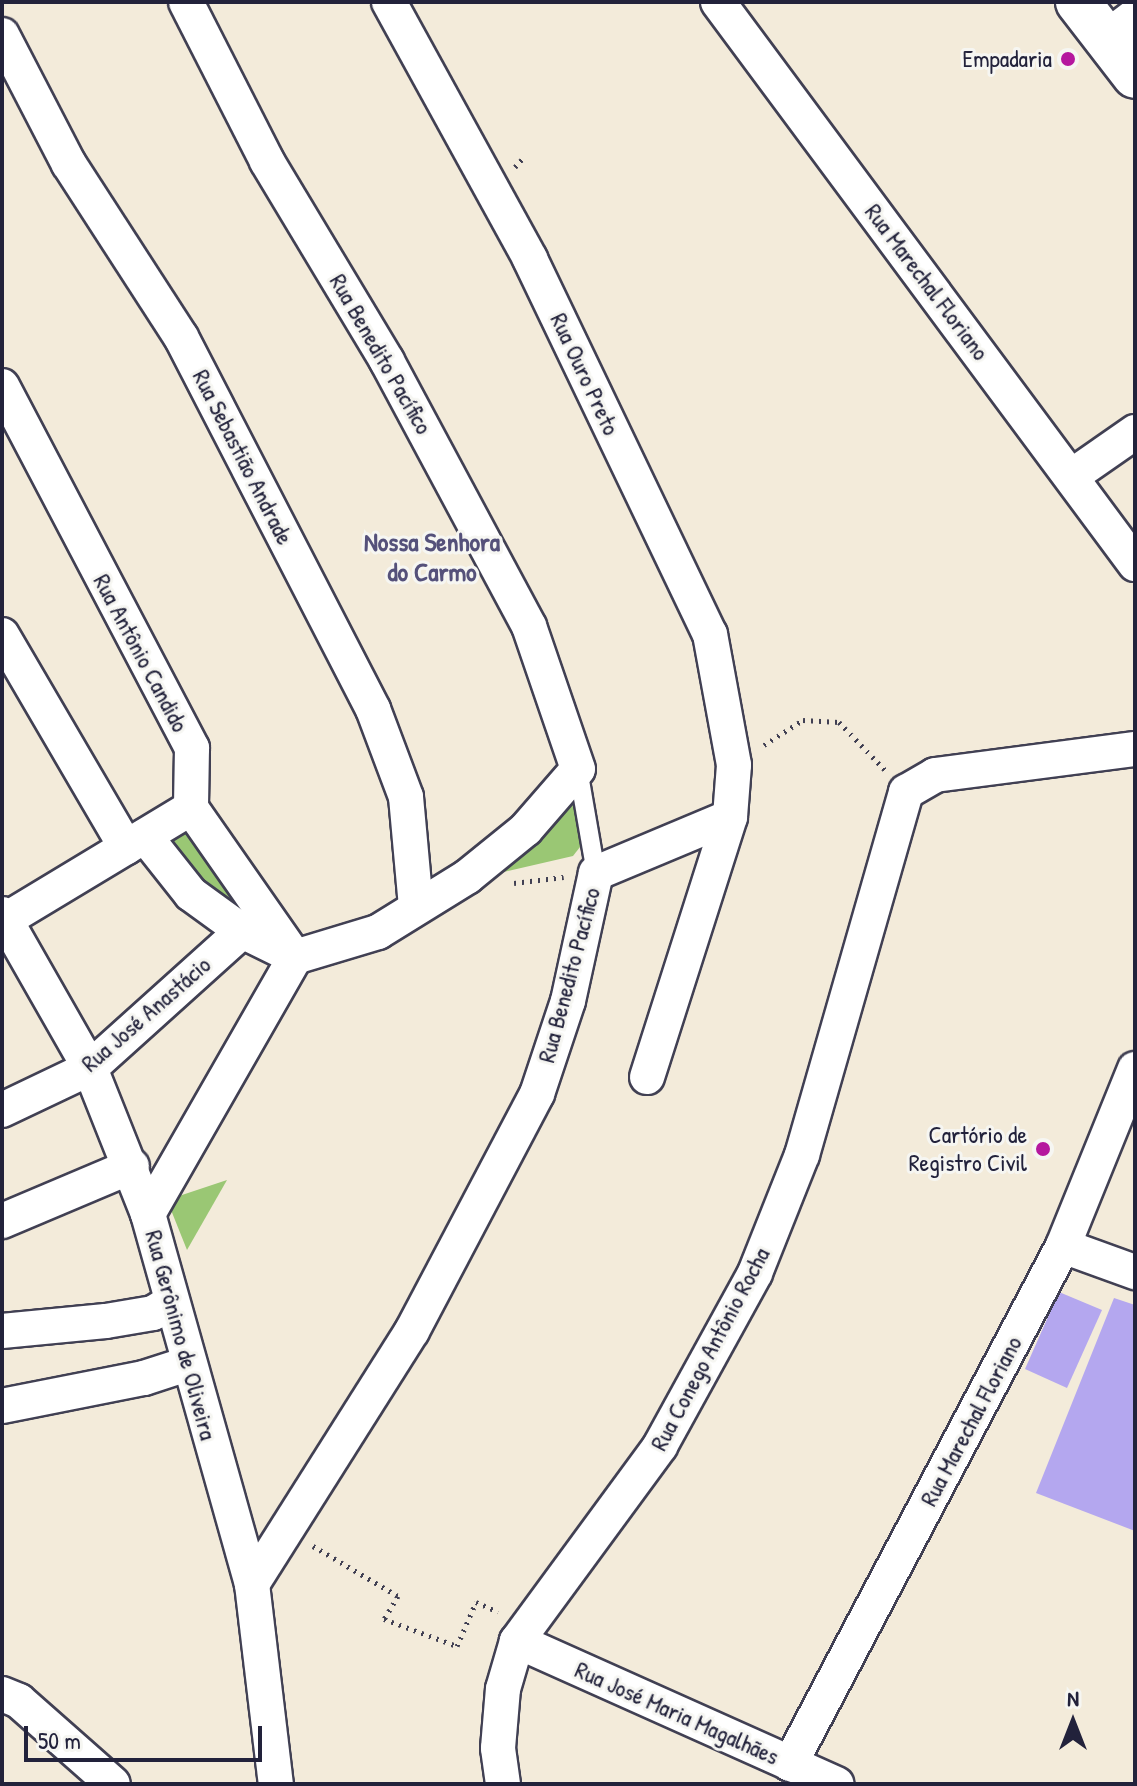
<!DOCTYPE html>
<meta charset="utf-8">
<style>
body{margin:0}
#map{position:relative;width:1137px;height:1786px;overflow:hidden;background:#f3ebda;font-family:"Patrick Hand",sans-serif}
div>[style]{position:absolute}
.green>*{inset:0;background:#9ac774}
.building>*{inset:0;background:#b4a7ef}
.path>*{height:5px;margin-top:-2.5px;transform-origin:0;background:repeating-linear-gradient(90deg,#414053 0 2px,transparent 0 8px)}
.roads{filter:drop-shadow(2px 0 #414053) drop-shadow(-2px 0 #414053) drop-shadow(0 2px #414053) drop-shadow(0 -2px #414053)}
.lane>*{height:18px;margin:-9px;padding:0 9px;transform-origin:9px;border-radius:9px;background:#fff}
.street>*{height:34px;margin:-17px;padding:0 17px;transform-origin:17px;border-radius:17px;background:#fff}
.secondary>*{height:44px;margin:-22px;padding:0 22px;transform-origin:22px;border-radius:22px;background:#fff}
.dots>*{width:22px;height:22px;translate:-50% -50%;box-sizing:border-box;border:4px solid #f6f6f2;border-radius:50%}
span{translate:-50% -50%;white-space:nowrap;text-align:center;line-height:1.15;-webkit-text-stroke:6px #f6f6f2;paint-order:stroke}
.poi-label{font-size:24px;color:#22223b}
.right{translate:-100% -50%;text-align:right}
.street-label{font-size:24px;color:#22223b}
.neighbourhood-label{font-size:26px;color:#55517a;font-weight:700}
.frame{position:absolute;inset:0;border:4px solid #22223b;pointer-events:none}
.north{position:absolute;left:1033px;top:1682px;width:80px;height:80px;-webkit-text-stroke:6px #f6f6f2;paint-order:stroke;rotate:0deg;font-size:22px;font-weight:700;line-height:32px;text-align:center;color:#22223b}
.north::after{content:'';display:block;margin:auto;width:28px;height:36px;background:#22223b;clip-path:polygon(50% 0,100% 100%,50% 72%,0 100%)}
.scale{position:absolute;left:24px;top:1726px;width:238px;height:36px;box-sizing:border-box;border:4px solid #22223b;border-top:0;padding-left:10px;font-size:24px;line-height:28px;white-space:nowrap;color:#22223b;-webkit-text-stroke:6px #f6f6f2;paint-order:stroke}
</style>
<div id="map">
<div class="green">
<div style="clip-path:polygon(579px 799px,587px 838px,573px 856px,491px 875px)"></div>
<div style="clip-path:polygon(188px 825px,251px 917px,196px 880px,168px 841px)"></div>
<div style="clip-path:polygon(227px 1180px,187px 1250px,167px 1200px)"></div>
</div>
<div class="building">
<div style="clip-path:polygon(1059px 1292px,1102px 1310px,1067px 1388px,1025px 1369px)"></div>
<div style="clip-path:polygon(1114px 1298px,1135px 1305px,1135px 1531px,1036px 1493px)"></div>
</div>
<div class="path">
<div style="left:515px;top:167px;width:15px;rotate:-48deg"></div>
<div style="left:764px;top:745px;width:46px;rotate:-32.7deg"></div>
<div style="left:803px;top:720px;width:36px;rotate:3deg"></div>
<div style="left:839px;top:722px;width:68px;rotate:46.2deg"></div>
<div style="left:514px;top:883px;width:50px;rotate:-6.8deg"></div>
<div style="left:313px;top:1546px;width:99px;rotate:30.5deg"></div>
<div style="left:398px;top:1596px;width:27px;rotate:121deg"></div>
<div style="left:384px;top:1619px;width:78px;rotate:20.3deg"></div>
<div style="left:457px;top:1646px;width:48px;rotate:-66.6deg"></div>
<div style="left:476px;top:1602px;width:24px;rotate:24deg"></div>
</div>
<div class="roads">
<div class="lane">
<div style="left:578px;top:769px;width:106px;rotate:80.2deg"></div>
</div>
<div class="street">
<div style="left:389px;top:2px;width:293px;rotate:61.2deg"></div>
<div style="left:530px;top:259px;width:416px;rotate:64.4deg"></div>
<div style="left:710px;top:634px;width:133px;rotate:79.6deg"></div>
<div style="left:734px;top:765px;width:52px;rotate:94.4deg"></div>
<div style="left:730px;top:817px;width:273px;rotate:107.7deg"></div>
<div style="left:718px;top:2px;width:700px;rotate:53.42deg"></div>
<div style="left:2px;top:35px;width:145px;rotate:62.6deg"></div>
<div style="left:69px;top:164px;width:206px;rotate:57.1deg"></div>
<div style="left:181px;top:337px;width:419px;rotate:62.7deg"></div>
<div style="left:373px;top:709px;width:94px;rotate:69.4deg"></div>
<div style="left:406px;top:797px;width:109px;rotate:84.8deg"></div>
<div style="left:1103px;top:40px;width:40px;rotate:-37deg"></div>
<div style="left:2px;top:386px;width:409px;rotate:62.3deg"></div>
<div style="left:192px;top:748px;width:60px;rotate:91deg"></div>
<div style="left:191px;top:808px;width:177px;rotate:55.1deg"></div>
<div style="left:1072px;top:476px;width:77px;rotate:-34.9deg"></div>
<div style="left:2px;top:635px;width:246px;rotate:59.7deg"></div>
<div style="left:145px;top:836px;width:74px;rotate:51.6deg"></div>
<div style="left:191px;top:894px;width:63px;rotate:36deg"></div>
<div style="left:242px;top:931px;width:59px;rotate:26.1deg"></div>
<div style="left:295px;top:957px;width:87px;rotate:-16.8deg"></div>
<div style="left:378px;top:932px;width:105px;rotate:-31.7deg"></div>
<div style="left:467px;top:877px;width:76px;rotate:-39.1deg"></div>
<div style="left:526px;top:829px;width:79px;rotate:-49.1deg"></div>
<div style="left:578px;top:769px;width:151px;rotate:-108.9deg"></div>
<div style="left:529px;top:626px;width:301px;rotate:-118.2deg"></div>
<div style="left:387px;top:361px;width:233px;rotate:-121deg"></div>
<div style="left:267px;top:161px;width:178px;rotate:-117deg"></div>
<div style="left:2px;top:914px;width:177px;rotate:60.3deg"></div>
<div style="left:90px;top:1068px;width:157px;rotate:68.3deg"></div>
<div style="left:148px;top:1214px;width:384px;rotate:74.3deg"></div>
<div style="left:252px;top:1584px;width:201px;rotate:83.2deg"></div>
<div style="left:2px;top:922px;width:221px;rotate:-31.1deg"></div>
<div style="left:2px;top:1110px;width:98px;rotate:-25.5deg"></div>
<div style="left:90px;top:1068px;width:205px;rotate:-42deg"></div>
<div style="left:148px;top:1214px;width:296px;rotate:-60.2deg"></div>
<div style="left:2px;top:1221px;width:141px;rotate:-22.9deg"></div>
<div style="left:1063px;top:1246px;width:77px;rotate:19.9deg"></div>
<div style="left:2px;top:1331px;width:104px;rotate:-5.5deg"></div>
<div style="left:106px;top:1321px;width:48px;rotate:-9.7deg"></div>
<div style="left:153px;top:1313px;width:21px;rotate:-31deg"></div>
<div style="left:2px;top:1406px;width:145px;rotate:-11.2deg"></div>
<div style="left:144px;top:1378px;width:45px;rotate:-18deg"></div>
<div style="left:252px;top:1584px;width:299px;rotate:-57.7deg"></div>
<div style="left:412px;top:1331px;width:268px;rotate:-62.2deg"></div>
<div style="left:537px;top:1094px;width:98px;rotate:-71.6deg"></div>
<div style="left:568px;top:1001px;width:131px;rotate:-77.7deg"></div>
<div style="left:596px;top:873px;width:145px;rotate:-22.7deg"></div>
<div style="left:517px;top:1641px;width:350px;rotate:24.1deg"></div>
<div style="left:2px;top:1694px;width:18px;rotate:22deg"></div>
<div style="left:19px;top:1701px;width:125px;rotate:41.4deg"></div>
<div style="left:790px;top:1764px;width:586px;rotate:-62.21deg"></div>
<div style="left:1063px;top:1246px;width:191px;rotate:-67.9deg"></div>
<div style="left:503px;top:1784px;width:36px;rotate:-98deg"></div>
<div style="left:498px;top:1748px;width:59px;rotate:-85.2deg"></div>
<div style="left:503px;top:1689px;width:50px;rotate:-73.7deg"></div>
<div style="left:517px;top:1641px;width:242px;rotate:-53.7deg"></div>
<div style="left:660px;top:1446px;width:197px;rotate:-61.2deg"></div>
<div style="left:755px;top:1273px;width:127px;rotate:-68.3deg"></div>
<div style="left:802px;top:1155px;width:378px;rotate:-74deg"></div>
<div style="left:906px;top:792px;width:34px;rotate:-30deg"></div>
<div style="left:935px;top:775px;width:202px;rotate:-7.4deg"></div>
</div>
<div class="secondary">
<div style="left:1078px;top:2px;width:93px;rotate:52.4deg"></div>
</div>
</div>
<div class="dots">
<div style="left:1068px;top:59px;background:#b5179e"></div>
<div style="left:1043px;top:1149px;background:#b5179e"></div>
</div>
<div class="poi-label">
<span class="right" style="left:1052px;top:59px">Empadaria</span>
<span class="right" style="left:1027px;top:1149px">Cartório de<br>Registro Civil</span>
</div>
<div class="street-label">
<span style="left:927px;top:282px;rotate:53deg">Rua Marechal Floriano</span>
<span style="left:381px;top:354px;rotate:60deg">Rua Benedito Pacífico</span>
<span style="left:585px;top:374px;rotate:65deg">Rua Ouro Preto</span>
<span style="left:243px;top:457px;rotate:63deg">Rua Sebastião Andrade</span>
<span style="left:141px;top:653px;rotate:62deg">Rua Antônio Candido</span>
<span style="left:569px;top:975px;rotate:-75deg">Rua Benedito Pacífico</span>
<span style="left:146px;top:1014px;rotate:-41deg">Rua José Anastácio</span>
<span style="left:181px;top:1335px;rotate:75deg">Rua Gerônimo de Oliveira</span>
<span style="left:710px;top:1349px;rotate:-62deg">Rua Conego Antônio Rocha</span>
<span style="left:971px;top:1421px;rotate:-62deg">Rua Marechal Floriano</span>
<span style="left:677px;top:1713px;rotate:24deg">Rua José Maria Magalhães</span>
</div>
<div class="neighbourhood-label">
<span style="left:432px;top:557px">Nossa Senhora<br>do Carmo</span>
</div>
<div class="frame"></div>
<div class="north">N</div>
<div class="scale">50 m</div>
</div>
